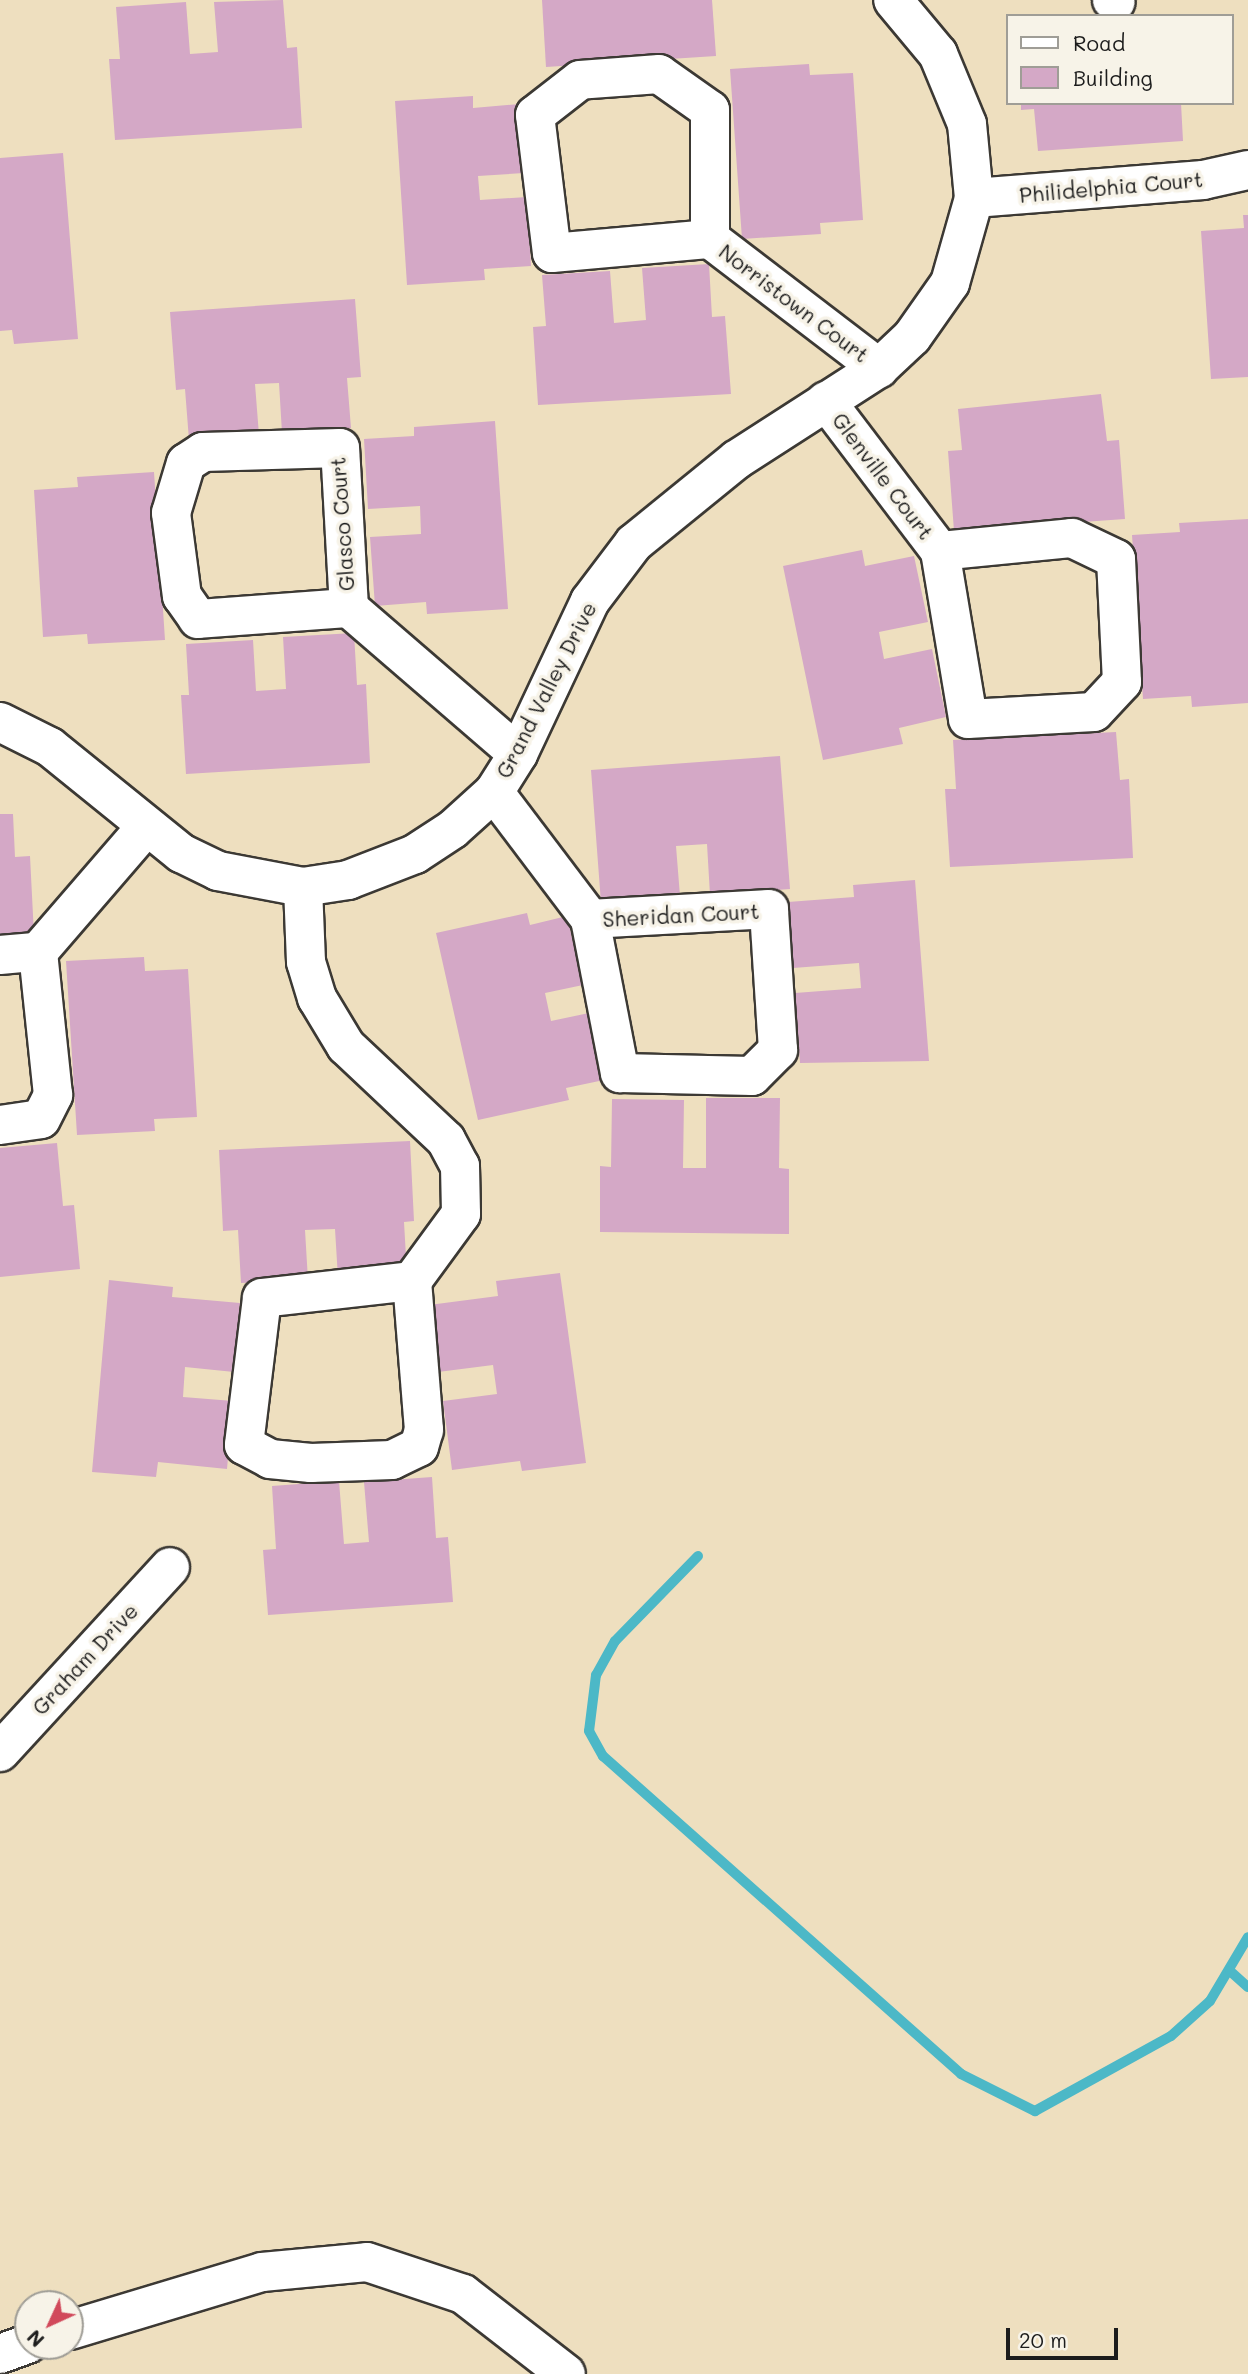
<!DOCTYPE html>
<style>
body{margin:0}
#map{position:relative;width:1248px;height:2374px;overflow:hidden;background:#eedfbf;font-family:Mali,sans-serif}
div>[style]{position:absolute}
.stream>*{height:10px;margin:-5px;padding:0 5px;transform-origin:5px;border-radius:5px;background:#4cb8c7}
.building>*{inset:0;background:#d4a8c6}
.roads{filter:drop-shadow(2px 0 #3c3934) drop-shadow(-2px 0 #3c3934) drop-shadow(0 2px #3c3934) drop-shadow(0 -2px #3c3934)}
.minor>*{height:38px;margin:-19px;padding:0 19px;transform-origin:19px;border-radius:19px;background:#fff}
span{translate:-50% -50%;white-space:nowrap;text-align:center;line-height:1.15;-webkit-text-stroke:7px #f7f3e8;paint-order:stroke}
.street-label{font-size:21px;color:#1c1c1c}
.legend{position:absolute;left:1006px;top:14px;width:228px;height:91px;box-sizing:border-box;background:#f7f3e8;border:2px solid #9f9d96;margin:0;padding:9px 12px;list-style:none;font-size:21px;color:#1c1c1c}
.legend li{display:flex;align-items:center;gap:14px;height:35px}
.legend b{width:35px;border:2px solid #9f9d96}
.north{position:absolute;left:14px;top:2290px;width:70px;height:70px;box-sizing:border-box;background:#f7f3e8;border:2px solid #9f9d96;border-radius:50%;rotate:225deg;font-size:19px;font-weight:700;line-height:28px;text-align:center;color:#1c1c1c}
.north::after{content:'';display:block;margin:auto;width:24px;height:32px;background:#d1495b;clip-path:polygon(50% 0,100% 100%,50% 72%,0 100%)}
.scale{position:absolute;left:1006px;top:2328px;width:112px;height:32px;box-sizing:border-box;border:4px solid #1c1c1c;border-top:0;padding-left:9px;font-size:21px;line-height:24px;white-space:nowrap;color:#1c1c1c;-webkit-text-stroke:5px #f7f3e8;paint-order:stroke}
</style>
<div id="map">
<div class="stream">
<div style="left:698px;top:1556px;width:119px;rotate:134.3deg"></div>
<div style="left:615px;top:1641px;width:39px;rotate:119deg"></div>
<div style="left:596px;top:1675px;width:56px;rotate:97.1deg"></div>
<div style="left:589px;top:1731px;width:29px;rotate:61deg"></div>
<div style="left:603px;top:1756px;width:479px;rotate:41.6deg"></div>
<div style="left:961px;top:2074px;width:83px;rotate:26.6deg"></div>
<div style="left:1035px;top:2111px;width:155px;rotate:-28.9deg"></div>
<div style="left:1171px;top:2036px;width:52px;rotate:-41.9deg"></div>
<div style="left:1210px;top:2001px;width:74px;rotate:-59.3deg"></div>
<div style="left:1230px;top:1971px;width:24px;rotate:42deg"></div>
</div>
<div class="building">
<div style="clip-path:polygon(283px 0,287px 48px,297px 47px,302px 128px,115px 140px,109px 59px,120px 59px,116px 7px,186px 2px,190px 54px,218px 52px,214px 2px)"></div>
<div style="clip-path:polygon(542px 0,712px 0,716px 56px,546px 67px)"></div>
<div style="clip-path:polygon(809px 64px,810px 75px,853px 73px,863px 220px,820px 223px,821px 234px,742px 239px,730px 69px)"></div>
<div style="clip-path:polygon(473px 96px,473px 108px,520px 104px,524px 173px,478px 176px,480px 200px,527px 197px,531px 266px,484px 269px,485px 280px,407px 285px,395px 101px)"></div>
<div style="clip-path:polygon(1021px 103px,1181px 103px,1183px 141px,1038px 151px,1034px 109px,1021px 110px)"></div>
<div style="clip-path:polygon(63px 153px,78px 339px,14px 344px,12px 330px,0 331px,0 158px)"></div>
<div style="clip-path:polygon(1243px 215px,1248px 215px,1248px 377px,1211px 379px,1201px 231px,1244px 228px)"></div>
<div style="clip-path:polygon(709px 264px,712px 317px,725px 316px,731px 394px,538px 405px,533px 327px,546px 326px,542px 275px,610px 271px,614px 323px,646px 320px,642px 268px)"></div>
<div style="clip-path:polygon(355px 299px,361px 377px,347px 378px,351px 428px,282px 433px,279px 383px,255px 384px,259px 435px,189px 440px,185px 389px,176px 390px,170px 312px)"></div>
<div style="clip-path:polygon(1101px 394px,1107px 441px,1119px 440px,1125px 519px,954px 531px,948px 451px,962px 450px,958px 409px)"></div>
<div style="clip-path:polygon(495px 421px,508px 609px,427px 614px,426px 602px,375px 606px,370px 537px,421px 534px,420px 506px,368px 509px,364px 439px,414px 436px,414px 427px)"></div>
<div style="clip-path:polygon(154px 472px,165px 640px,88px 644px,87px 634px,43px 637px,34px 490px,78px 487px,77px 477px)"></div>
<div style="clip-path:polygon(1248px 519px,1248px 703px,1192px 707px,1191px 696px,1143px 699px,1132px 535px,1180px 532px,1179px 523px)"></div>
<div style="clip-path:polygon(862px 550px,865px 566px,914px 556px,928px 622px,879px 632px,884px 659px,932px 649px,946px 717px,899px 728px,903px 744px,823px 760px,783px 566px)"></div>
<div style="clip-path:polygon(354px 633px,357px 685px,366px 684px,370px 763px,186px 774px,181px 695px,189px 695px,186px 644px,253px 640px,256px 691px,286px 689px,283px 637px)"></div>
<div style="clip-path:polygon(1116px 732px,1120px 780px,1129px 779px,1133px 858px,950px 867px,945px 789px,956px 789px,953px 740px)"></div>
<div style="clip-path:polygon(780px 756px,790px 889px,710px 895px,707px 844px,676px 846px,680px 896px,601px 903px,591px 770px)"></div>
<div style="clip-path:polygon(0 814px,13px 814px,15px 857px,30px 856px,34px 935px,0 937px)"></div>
<div style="clip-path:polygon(915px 880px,929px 1061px,800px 1063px,795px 993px,861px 988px,859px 963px,793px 968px,788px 902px,854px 897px,853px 885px)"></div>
<div style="clip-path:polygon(527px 913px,530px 925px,567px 916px,583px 985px,545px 993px,551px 1021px,589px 1013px,604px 1080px,566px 1088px,569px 1100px,478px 1120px,436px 933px)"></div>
<div style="clip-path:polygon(144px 957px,145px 971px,188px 969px,197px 1117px,154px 1119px,155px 1131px,77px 1135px,66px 961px)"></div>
<div style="clip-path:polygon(706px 1098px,780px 1098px,779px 1168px,789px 1169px,789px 1234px,600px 1232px,600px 1166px,611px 1167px,612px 1099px,684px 1100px,683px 1168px,706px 1168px)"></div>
<div style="clip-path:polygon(410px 1141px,414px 1221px,404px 1222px,407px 1274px,338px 1278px,335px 1229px,305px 1230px,308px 1280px,241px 1283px,238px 1230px,223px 1231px,219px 1150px)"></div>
<div style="clip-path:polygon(57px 1143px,63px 1206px,74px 1205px,80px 1269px,0 1277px,0 1148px)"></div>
<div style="clip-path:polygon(560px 1273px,586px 1463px,522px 1471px,520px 1461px,452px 1470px,443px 1401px,497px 1394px,493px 1365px,438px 1372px,429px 1305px,498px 1296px,496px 1281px)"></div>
<div style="clip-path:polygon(109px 1280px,173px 1287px,172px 1297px,240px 1303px,234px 1372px,185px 1367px,183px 1397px,233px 1401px,227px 1469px,158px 1462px,156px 1477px,92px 1472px)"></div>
<div style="clip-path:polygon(432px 1477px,436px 1538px,448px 1537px,453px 1602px,268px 1615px,263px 1550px,276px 1549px,272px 1486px,339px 1481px,344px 1544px,369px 1542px,364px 1482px)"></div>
</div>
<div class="roads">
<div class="minor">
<div style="left:1112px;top:0;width:4px;rotate:27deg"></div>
<div style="left:974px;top:198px;width:230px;rotate:-4.5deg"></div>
<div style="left:1203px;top:180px;width:46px;rotate:-12.5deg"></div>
<div style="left:710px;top:239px;width:129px;rotate:-90deg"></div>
<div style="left:710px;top:110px;width:62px;rotate:-144.8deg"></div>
<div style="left:659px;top:74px;width:79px;rotate:175.7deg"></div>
<div style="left:580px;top:80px;width:57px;rotate:142.1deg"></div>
<div style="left:535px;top:115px;width:139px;rotate:83deg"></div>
<div style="left:552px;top:253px;width:159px;rotate:-5.1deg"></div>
<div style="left:710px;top:239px;width:213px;rotate:37.4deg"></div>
<div style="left:826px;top:401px;width:188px;rotate:52.8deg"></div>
<div style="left:940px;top:551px;width:170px;rotate:80.5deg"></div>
<div style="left:968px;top:719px;width:126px;rotate:-3.2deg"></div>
<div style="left:1094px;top:712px;width:41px;rotate:-47deg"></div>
<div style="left:1122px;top:682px;width:123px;rotate:-92.8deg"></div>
<div style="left:1116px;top:559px;width:49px;rotate:-154.5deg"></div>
<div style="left:1072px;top:538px;width:133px;rotate:174.4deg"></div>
<div style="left:349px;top:608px;width:160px;rotate:-93.2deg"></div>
<div style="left:340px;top:448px;width:137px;rotate:178.3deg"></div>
<div style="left:203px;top:452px;width:20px;rotate:147deg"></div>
<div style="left:186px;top:463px;width:52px;rotate:106.7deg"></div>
<div style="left:171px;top:513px;width:84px;rotate:82.5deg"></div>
<div style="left:182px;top:596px;width:28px;rotate:55deg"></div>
<div style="left:198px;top:619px;width:151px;rotate:-4.2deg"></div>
<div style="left:349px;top:608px;width:223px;rotate:40.8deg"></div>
<div style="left:0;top:722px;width:56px;rotate:26.6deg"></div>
<div style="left:50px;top:747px;width:169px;rotate:39deg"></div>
<div style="left:181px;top:853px;width:41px;rotate:25.9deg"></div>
<div style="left:218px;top:871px;width:86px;rotate:10.7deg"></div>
<div style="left:303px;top:887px;width:46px;rotate:-8.8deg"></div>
<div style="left:348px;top:880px;width:72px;rotate:-21.2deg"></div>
<div style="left:415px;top:854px;width:45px;rotate:-33.3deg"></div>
<div style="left:453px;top:829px;width:55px;rotate:-42.1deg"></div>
<div style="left:494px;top:792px;width:45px;rotate:-57.7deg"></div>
<div style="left:518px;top:754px;width:169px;rotate:-64.8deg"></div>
<div style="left:590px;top:601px;width:73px;rotate:-52.8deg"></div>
<div style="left:634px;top:543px;width:132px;rotate:-39.1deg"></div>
<div style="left:736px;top:460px;width:170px;rotate:-32.8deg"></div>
<div style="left:879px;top:368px;width:45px;rotate:-43.2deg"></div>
<div style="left:912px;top:337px;width:66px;rotate:-54.9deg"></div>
<div style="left:950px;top:283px;width:88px;rotate:-74.2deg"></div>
<div style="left:974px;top:198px;width:74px;rotate:-95.4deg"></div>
<div style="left:967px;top:124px;width:76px;rotate:-112.5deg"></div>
<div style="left:938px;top:54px;width:70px;rotate:-129.8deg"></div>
<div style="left:494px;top:792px;width:159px;rotate:52.9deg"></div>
<div style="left:590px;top:919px;width:157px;rotate:79deg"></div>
<div style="left:620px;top:1073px;width:132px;rotate:1.3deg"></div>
<div style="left:752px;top:1076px;width:37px;rotate:-45deg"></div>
<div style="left:778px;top:1050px;width:141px;rotate:-93.7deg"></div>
<div style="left:769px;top:909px;width:179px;rotate:176.8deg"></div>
<div style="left:303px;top:887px;width:75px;rotate:87.7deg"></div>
<div style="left:306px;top:962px;width:38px;rotate:73deg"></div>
<div style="left:317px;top:998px;width:56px;rotate:58.9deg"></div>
<div style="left:346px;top:1046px;width:137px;rotate:43.2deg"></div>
<div style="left:446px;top:1140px;width:30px;rotate:62deg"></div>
<div style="left:460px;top:1166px;width:48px;rotate:88.8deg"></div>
<div style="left:461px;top:1214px;width:83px;rotate:126.2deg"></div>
<div style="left:412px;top:1281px;width:151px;rotate:173.5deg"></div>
<div style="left:262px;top:1298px;width:148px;rotate:97deg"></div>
<div style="left:244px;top:1445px;width:30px;rotate:28deg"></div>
<div style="left:270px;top:1459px;width:41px;rotate:5.6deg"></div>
<div style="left:311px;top:1463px;width:81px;rotate:-2.1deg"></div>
<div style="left:392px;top:1460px;width:30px;rotate:-26deg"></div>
<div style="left:419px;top:1447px;width:18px;rotate:-74deg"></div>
<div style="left:424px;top:1430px;width:149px;rotate:-94.6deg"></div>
<div style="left:0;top:955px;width:38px;rotate:-5deg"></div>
<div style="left:38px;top:952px;width:165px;rotate:-49.2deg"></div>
<div style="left:0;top:1125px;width:41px;rotate:-8.3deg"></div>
<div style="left:41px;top:1119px;width:27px;rotate:-63deg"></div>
<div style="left:53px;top:1095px;width:144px;rotate:-96deg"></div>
<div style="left:0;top:1752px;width:251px;rotate:-47.4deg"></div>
<div style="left:70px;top:2330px;width:201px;rotate:-16.8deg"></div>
<div style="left:262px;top:2272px;width:105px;rotate:-5.4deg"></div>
<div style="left:367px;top:2262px;width:101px;rotate:18.4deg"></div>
<div style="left:463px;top:2294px;width:130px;rotate:37.8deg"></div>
<div style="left:0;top:2354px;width:30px;rotate:-20deg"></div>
</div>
</div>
<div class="street-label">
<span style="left:1111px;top:187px;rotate:-5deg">Philidelphia Court</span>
<span style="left:794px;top:303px;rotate:37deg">Norristown Court</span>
<span style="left:883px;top:476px;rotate:53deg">Glenville Court</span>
<span style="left:342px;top:524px;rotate:-94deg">Glasco Court</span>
<span style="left:546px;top:690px;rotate:-63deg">Grand Valley Drive</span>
<span style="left:681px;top:915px;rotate:-3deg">Sheridan Court</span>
<span style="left:85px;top:1659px;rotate:-47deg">Graham Drive</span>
</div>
<ul class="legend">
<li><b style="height:9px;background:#fff"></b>Road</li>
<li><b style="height:19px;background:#d4a8c6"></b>Building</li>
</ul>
<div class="north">N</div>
<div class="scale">20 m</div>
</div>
